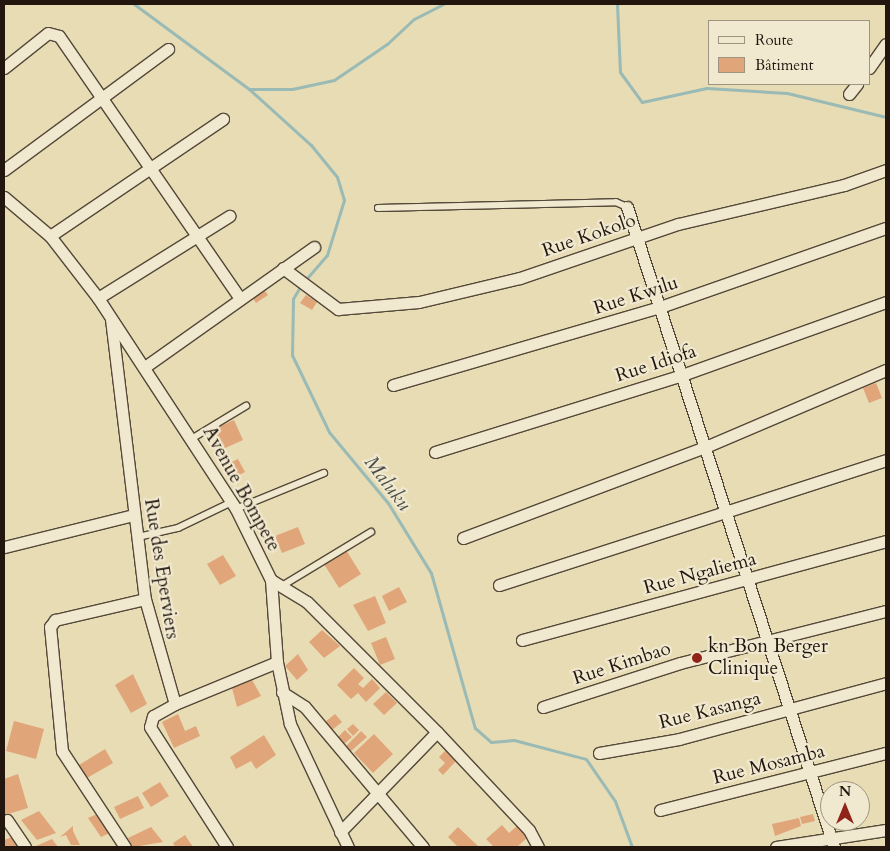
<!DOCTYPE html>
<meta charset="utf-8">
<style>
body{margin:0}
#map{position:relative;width:890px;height:851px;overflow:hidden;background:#e8dcb5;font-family:Cardo,serif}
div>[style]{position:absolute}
.stream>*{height:3px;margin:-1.5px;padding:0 1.5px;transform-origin:1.5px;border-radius:1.5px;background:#99bab5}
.building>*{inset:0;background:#e1a57a}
.roads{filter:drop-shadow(1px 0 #544838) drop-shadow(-1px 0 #544838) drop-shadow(0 1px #544838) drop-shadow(0 -1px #544838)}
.service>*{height:5.5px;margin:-2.75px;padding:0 2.75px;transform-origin:2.75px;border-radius:2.75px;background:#f0e8cf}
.minor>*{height:11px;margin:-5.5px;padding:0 5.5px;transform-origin:5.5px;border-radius:5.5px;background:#f0e8cf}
.dots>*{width:14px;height:14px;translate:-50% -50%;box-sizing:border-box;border:2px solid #f0e8cf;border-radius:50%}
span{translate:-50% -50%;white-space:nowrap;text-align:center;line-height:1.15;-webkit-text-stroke:4.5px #f0e8cf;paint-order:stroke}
.street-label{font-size:19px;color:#22160f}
.poi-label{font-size:19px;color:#22160f}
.left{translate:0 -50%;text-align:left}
.water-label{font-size:20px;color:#4c4f49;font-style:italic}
.frame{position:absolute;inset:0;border:5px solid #22160f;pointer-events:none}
.legend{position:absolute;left:708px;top:20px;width:162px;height:65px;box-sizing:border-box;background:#f0e8cf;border:1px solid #9e9482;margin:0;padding:6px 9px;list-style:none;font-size:15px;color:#22160f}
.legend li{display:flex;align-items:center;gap:10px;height:25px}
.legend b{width:25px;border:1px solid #9e9482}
.north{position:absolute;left:820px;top:781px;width:50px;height:50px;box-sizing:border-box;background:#f0e8cf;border:1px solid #9e9482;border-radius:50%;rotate:0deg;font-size:14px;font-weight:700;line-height:20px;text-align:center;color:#22160f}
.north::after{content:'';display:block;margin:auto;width:18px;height:22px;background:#8f2418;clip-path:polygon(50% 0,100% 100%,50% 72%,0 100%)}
</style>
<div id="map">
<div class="stream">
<div style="left:134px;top:4px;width:143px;rotate:36.5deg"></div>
<div style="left:249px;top:89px;width:84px;rotate:42.1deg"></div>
<div style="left:311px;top:145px;width:41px;rotate:50.9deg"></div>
<div style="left:337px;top:177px;width:24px;rotate:73deg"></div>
<div style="left:344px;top:200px;width:58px;rotate:107.2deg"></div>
<div style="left:327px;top:255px;width:33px;rotate:131deg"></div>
<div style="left:617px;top:4px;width:68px;rotate:87.5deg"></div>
<div style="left:620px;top:72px;width:37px;rotate:54deg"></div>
<div style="left:642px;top:102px;width:66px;rotate:-12.2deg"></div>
<div style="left:707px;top:88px;width:80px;rotate:3.6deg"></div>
<div style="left:787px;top:93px;width:102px;rotate:13.6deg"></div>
<div style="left:249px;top:89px;width:43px"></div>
<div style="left:292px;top:89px;width:43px;rotate:-12.1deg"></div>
<div style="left:334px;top:80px;width:64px;rotate:-34.2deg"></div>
<div style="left:387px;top:44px;width:37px;rotate:-43deg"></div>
<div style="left:414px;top:19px;width:33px;rotate:-27deg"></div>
<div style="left:301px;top:285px;width:16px;rotate:120deg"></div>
<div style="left:293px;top:299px;width:56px;rotate:91deg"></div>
<div style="left:292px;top:355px;width:85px;rotate:64.3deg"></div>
<div style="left:329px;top:432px;width:92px;rotate:50.3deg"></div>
<div style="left:388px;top:503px;width:82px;rotate:58.4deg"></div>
<div style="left:431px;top:573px;width:161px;rotate:74.2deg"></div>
<div style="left:475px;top:728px;width:21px;rotate:41deg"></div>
<div style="left:491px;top:742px;width:23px;rotate:-5deg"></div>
<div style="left:514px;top:740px;width:74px;rotate:14.8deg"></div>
<div style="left:586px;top:759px;width:51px;rotate:55.4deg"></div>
<div style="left:615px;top:801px;width:49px;rotate:69.7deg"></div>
</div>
<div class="building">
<div style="clip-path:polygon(262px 287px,268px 295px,256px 303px,251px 295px)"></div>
<div style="clip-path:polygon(306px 295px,317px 302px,312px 310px,300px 303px)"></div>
<div style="clip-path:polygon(876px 383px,882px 398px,869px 403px,863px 388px)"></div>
<div style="clip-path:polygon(234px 420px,243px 440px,223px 449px,214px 429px)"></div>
<div style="clip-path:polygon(238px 459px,245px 472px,231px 479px,225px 465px)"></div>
<div style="clip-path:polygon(298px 527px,305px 544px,282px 553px,275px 536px)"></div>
<div style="clip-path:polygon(346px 550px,361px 574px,339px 588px,324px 564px)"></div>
<div style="clip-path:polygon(223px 555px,236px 576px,220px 585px,207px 564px)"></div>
<div style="clip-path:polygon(399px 587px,407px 602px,389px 611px,382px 596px)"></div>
<div style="clip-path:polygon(375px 596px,386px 623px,368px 631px,353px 605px)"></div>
<div style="clip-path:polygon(322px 630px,340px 646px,324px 658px,309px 642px)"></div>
<div style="clip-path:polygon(386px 637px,395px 659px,380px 665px,371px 643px)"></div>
<div style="clip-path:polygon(298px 654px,308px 670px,297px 680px,285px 666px)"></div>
<div style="clip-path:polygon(354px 668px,364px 678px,358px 684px,363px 688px,372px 679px,380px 688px,366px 702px,358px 693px,351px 699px,337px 685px)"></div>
<div style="clip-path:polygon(133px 674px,147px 704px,131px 713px,115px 685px)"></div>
<div style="clip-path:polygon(250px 676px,261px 696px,237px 707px,231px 684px)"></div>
<div style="clip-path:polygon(386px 692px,397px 703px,384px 715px,373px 704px)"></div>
<div style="clip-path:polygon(178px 714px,185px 731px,196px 726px,200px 736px,174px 748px,162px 722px)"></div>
<div style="clip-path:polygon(335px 714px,342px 722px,332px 730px,325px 722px)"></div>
<div style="clip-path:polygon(14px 721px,44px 729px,36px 759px,6px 751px)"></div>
<div style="clip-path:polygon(353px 724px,359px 730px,353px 736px,347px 729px)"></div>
<div style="clip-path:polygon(345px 730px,352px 737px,343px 745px,337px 738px)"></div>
<div style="clip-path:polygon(361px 731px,367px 737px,350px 752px,345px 747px)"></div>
<div style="clip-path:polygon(374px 734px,393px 754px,373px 773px,354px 753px)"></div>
<div style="clip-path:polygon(264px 735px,276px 755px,256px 769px,251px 761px,236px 769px,230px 757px)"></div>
<div style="clip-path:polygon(105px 749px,113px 763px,87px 778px,79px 765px)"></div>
<div style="clip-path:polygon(446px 750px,456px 761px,443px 775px,438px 770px,445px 763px,439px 757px)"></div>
<div style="clip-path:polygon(18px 774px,28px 808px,5px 815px,4px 779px)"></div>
<div style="clip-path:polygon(160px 782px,169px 796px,151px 807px,142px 793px)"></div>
<div style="clip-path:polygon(138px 796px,144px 808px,120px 819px,114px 807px)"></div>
<div style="clip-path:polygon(39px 811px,56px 833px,37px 840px,21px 820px)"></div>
<div style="clip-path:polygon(97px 814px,110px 833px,101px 837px,88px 818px)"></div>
<div style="clip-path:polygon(813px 814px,815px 821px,802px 824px,800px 817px)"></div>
<div style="clip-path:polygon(799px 818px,801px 826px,775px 836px,772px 824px)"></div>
<div style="clip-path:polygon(502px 825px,509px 833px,517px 826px,528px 837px,517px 847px,494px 847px,486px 839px)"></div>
<div style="clip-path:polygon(73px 826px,73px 831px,80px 845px,71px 845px,66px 835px,60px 837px)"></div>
<div style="clip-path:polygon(151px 827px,163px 842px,133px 847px,128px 838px)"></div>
<div style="clip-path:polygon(458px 827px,478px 846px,477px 847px,458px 847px,448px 837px)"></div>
<div style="clip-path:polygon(185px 835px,193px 847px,175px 847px,173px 843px)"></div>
<div style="clip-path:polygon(12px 837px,17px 847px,4px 847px,4px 840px)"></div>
<div style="clip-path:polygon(52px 839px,58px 847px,37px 847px,36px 846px)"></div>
</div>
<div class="roads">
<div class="service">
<div style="left:378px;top:208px;width:238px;rotate:-1.4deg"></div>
<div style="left:616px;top:202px;width:12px;rotate:24deg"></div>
<div style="left:193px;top:438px;width:62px;rotate:-31.1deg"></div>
<div style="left:236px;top:509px;width:95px;rotate:-22.2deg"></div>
<div style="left:138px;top:537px;width:41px;rotate:-12.7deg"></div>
<div style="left:178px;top:528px;width:60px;rotate:-25.7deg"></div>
<div style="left:282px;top:586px;width:104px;rotate:-31.2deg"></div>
</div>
<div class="minor">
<div style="left:4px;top:68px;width:56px;rotate:-38.5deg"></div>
<div style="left:48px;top:33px;width:11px;rotate:15deg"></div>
<div style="left:59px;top:36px;width:318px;rotate:55.4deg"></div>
<div style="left:869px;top:68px;width:29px;rotate:-55deg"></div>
<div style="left:849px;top:94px;width:13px;rotate:-51deg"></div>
<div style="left:4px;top:170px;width:204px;rotate:-36.4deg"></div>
<div style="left:4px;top:197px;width:60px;rotate:40.3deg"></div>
<div style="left:50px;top:236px;width:78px;rotate:52.3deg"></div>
<div style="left:98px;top:298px;width:252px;rotate:56.8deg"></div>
<div style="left:236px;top:509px;width:79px;rotate:63.8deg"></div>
<div style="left:271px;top:580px;width:82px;rotate:85.8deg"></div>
<div style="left:277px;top:662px;width:63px;rotate:78.2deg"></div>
<div style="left:290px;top:724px;width:136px;rotate:64.8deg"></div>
<div style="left:627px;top:207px;width:673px;rotate:72.08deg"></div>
<div style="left:50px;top:236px;width:209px;rotate:-34.1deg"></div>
<div style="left:283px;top:268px;width:69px;rotate:36.7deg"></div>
<div style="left:338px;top:309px;width:81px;rotate:-4.9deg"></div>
<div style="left:419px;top:302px;width:104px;rotate:-13.4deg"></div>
<div style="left:520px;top:278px;width:167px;rotate:-18.9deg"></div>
<div style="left:678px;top:224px;width:171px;rotate:-13.2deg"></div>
<div style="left:844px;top:185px;width:45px;rotate:-19.7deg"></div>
<div style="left:98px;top:298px;width:155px;rotate:-32deg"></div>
<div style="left:111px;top:319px;width:282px;rotate:83.1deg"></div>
<div style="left:145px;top:599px;width:109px;rotate:74.1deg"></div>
<div style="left:175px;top:704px;width:25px;rotate:151deg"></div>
<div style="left:153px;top:716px;width:11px;rotate:105deg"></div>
<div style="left:150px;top:727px;width:143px;rotate:57.3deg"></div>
<div style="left:146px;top:366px;width:206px;rotate:-35.3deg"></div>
<div style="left:393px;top:385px;width:278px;rotate:-16.3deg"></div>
<div style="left:660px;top:307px;width:239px;rotate:-19.3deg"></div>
<div style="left:435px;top:452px;width:259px;rotate:-17.3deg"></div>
<div style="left:682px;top:375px;width:217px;rotate:-19.7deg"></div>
<div style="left:463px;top:538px;width:256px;rotate:-20.6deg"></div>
<div style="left:703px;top:448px;width:199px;rotate:-23.1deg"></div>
<div style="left:4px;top:547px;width:133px;rotate:-13.9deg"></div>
<div style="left:271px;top:580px;width:42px;rotate:31.4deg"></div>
<div style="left:307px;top:602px;width:184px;rotate:45deg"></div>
<div style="left:437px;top:732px;width:134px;rotate:46.8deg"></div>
<div style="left:529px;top:830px;width:19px;rotate:62deg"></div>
<div style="left:499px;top:585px;width:407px;rotate:-17.9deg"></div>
<div style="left:522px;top:640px;width:377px;rotate:-15.2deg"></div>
<div style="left:282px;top:692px;width:27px;rotate:33deg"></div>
<div style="left:305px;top:707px;width:183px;rotate:49.9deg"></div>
<div style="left:175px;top:704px;width:110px;rotate:-22.4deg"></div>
<div style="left:543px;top:707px;width:144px;rotate:-17.8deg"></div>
<div style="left:680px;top:663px;width:212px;rotate:-14.2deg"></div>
<div style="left:599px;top:753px;width:81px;rotate:-9.9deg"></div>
<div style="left:679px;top:739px;width:214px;rotate:-15.1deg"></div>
<div style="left:660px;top:810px;width:233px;rotate:-14.2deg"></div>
<div style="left:7px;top:820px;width:32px;rotate:56deg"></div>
<div style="left:340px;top:832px;width:139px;rotate:-45.9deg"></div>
<div style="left:125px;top:847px;width:115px;rotate:-123.3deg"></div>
<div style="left:62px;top:751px;width:125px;rotate:-95.5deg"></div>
<div style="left:50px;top:627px;width:9px;rotate:-54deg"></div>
<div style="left:55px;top:620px;width:92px;rotate:-13.1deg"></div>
<div style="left:776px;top:847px;width:111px;rotate:-8.8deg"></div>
</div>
</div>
<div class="dots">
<div style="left:697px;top:658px;background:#8f2418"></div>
</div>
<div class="street-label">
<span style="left:589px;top:236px;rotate:-19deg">Rue Kokolo</span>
<span style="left:636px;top:296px;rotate:-18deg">Rue Kwilu</span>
<span style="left:656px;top:364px;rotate:-18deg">Rue Idiofa</span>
<span style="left:241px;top:489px;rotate:61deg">Avenue Bompete</span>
<span style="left:161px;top:569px;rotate:81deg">Rue des Eperviers</span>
<span style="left:700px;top:574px;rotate:-15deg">Rue Ngaliema</span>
<span style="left:622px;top:664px;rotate:-18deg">Rue Kimbao</span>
<span style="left:710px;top:711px;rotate:-14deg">Rue Kasanga</span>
<span style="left:769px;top:765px;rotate:-14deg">Rue Mosamba</span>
</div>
<div class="poi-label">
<span class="left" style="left:708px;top:658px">kn Bon Berger<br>Clinique</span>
</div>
<div class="water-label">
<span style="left:388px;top:483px;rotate:53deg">Maluku</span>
</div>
<div class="frame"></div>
<ul class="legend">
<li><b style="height:6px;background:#f0e8cf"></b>Route</li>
<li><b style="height:14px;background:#e1a57a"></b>Bâtiment</li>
</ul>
<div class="north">N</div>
</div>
